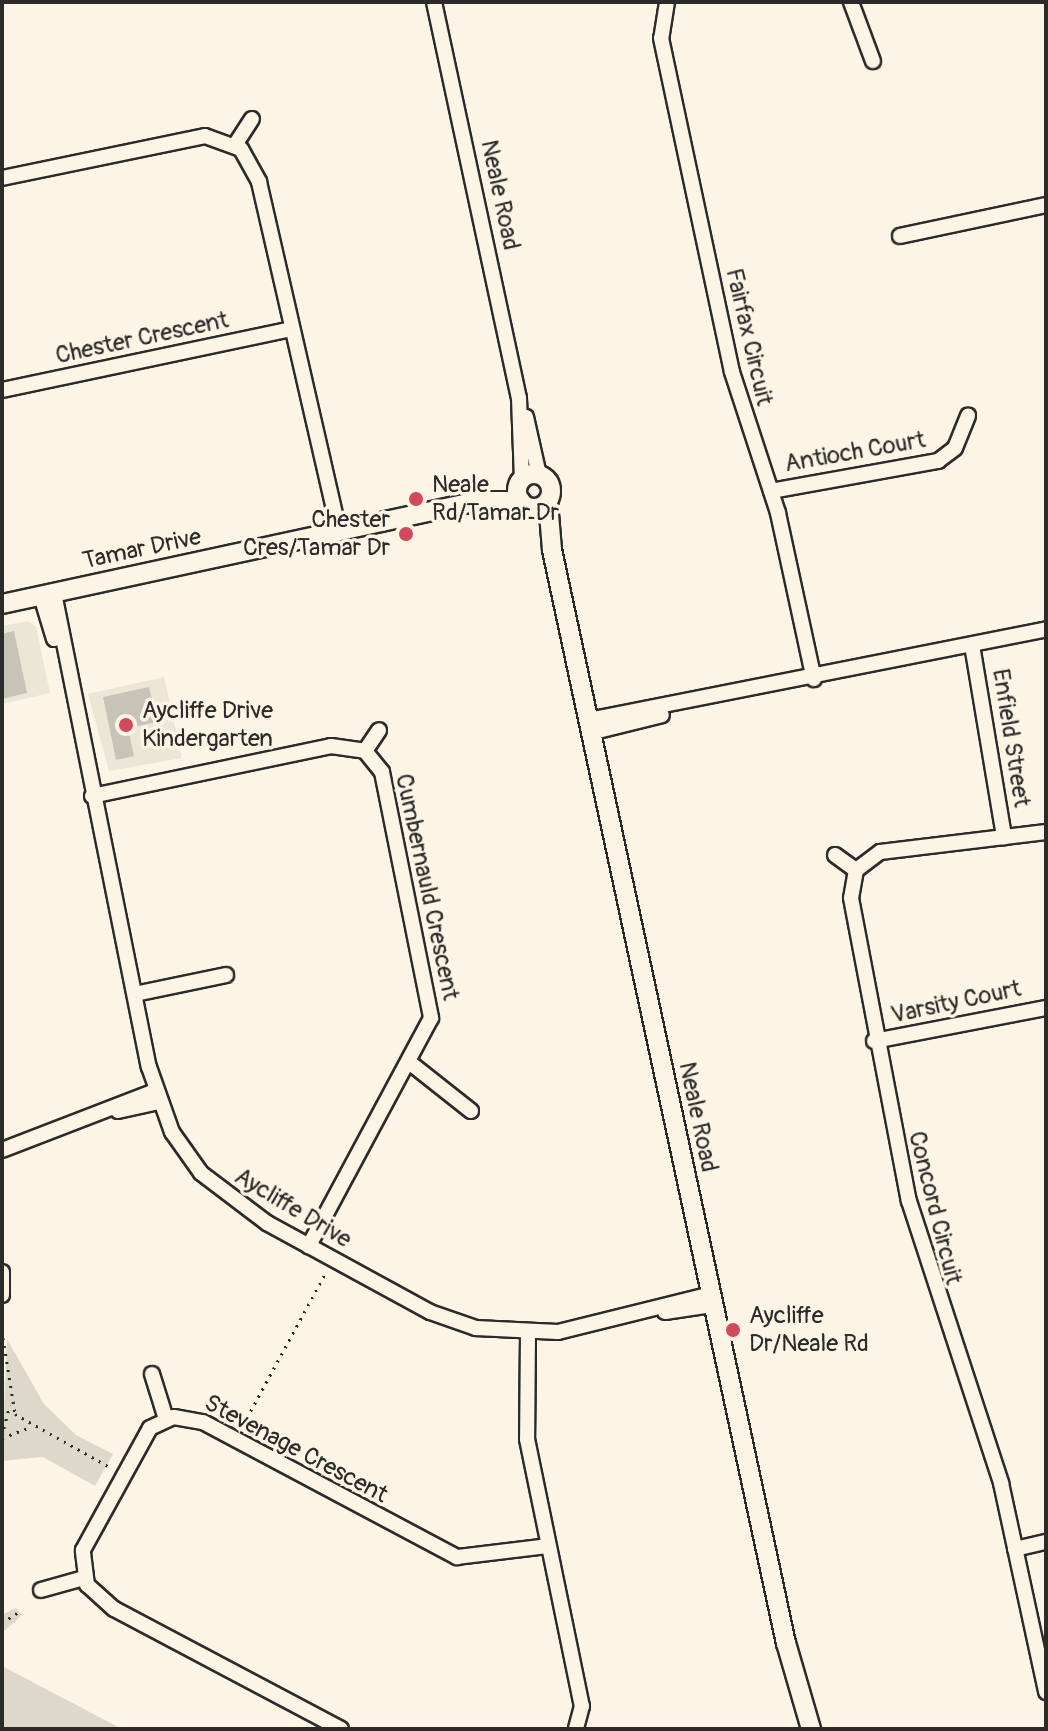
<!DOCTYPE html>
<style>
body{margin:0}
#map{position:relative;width:1048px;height:1731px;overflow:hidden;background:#fcf5e5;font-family:Pangolin,sans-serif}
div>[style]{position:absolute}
.built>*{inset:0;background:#ece6d7}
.green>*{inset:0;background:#ded8ca}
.building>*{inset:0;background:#c8c3b7}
.path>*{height:3px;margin-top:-1.5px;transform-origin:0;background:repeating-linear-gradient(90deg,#2b2b2b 0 2px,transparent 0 8px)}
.roads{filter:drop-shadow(2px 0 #2b2b2b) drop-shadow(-2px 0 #2b2b2b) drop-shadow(0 2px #2b2b2b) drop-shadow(0 -2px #2b2b2b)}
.minor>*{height:14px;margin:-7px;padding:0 7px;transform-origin:7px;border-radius:7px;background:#fcf5e5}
.tertiary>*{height:18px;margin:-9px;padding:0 9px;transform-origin:9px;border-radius:9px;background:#fcf5e5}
.tertiary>.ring{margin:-9px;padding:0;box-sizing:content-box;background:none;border:18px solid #fcf5e5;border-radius:50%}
.dots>*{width:22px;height:22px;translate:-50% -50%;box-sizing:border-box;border:4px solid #fcf5e5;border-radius:50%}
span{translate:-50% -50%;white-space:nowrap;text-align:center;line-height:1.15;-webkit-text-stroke:7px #fcf5e5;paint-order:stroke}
.street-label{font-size:24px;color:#2b2b2b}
.poi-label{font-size:24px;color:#2b2b2b}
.left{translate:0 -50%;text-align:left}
.right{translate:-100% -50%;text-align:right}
.frame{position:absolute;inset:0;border:4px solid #2b2b2b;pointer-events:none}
</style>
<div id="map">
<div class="built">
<div style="clip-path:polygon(28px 621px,36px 627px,50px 693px,2px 704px,2px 626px)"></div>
<div style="clip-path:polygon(164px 677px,182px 758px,109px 771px,88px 694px)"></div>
</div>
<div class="green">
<div style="clip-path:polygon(7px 1339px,44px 1404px,76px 1435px,113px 1454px,95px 1486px,43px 1457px,2px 1461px)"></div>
<div style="clip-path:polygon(16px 1608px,22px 1615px,2px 1633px,2px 1615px)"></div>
<div style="clip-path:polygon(2px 1666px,122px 1729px,2px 1729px)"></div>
</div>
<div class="building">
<div style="clip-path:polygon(14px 631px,27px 693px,2px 699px,2px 634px)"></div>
<div style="clip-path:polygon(149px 687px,157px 722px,128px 728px,134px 756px,116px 760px,103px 697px)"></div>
</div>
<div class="path">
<div style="left:3px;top:1338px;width:77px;rotate:81deg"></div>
<div style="left:15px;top:1414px;width:107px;rotate:29.2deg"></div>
<div style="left:243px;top:1425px;width:172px;rotate:-61.5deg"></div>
<div style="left:2px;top:1436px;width:32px;rotate:-76deg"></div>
<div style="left:2px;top:1438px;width:31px;rotate:-21deg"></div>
<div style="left:2px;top:1623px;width:22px;rotate:-34deg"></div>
</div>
<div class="roads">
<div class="minor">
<div style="left:434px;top:2px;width:405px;rotate:77.9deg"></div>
<div style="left:519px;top:398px;width:82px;rotate:87.9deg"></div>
<div style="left:667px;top:2px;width:36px;rotate:99deg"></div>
<div style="left:661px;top:38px;width:341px;rotate:78deg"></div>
<div style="left:732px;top:372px;width:148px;rotate:71.9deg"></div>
<div style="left:778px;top:513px;width:170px;rotate:77.8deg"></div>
<div style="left:851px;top:2px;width:63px;rotate:69.6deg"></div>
<div style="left:235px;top:145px;width:31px;rotate:-57deg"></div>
<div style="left:2px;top:178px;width:207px;rotate:-11.7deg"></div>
<div style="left:205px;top:136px;width:38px;rotate:20deg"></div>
<div style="left:241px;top:149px;width:38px;rotate:61deg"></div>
<div style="left:259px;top:182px;width:358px;rotate:77.1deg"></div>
<div style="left:900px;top:236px;width:149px;rotate:-12deg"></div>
<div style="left:2px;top:390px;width:295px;rotate:-11.9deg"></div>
<div style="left:526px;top:417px;width:59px;rotate:77.4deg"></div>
<div style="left:771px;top:491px;width:170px;rotate:-10.2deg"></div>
<div style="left:938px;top:461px;width:21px;rotate:-37deg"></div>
<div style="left:955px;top:448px;width:35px;rotate:-68deg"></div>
<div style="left:54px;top:593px;width:483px;rotate:78.7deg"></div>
<div style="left:149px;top:1067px;width:69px;rotate:70.5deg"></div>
<div style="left:172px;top:1132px;width:50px;rotate:54.7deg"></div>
<div style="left:201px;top:1173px;width:83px;rotate:37.1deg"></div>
<div style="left:267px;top:1223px;width:186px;rotate:28.6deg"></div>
<div style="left:430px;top:1312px;width:49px;rotate:19.2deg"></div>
<div style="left:476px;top:1328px;width:82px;rotate:2.8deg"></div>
<div style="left:558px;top:1332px;width:158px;rotate:-13.9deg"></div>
<div style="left:41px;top:596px;width:45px;rotate:73.2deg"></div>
<div style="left:972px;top:645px;width:195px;rotate:80.5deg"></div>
<div style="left:588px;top:720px;width:467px;rotate:-11.2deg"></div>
<div style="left:590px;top:733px;width:74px;rotate:-14deg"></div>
<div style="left:365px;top:751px;width:25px;rotate:-56deg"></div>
<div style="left:92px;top:796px;width:244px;rotate:-11.8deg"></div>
<div style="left:331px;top:746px;width:34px;rotate:8deg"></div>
<div style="left:365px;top:751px;width:27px;rotate:51deg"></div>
<div style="left:382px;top:772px;width:251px;rotate:78.7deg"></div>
<div style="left:431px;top:1018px;width:259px;rotate:118.2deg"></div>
<div style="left:1046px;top:832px;width:167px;rotate:173.1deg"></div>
<div style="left:880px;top:852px;width:30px;rotate:143deg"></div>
<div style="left:856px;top:870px;width:28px;rotate:100deg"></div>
<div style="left:851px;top:898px;width:309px;rotate:79.2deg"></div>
<div style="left:909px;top:1201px;width:297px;rotate:71.9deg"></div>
<div style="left:1001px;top:1483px;width:214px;rotate:77.8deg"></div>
<div style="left:835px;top:855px;width:26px;rotate:36deg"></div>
<div style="left:135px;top:994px;width:93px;rotate:-11.8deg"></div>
<div style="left:874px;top:1041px;width:175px;rotate:-10.9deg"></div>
<div style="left:409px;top:1062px;width:79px;rotate:38.3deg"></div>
<div style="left:118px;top:1111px;width:42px;rotate:-12.4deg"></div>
<div style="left:2px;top:1150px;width:164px;rotate:-21.1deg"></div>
<div style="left:2px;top:1272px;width:23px;rotate:90deg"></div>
<div style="left:665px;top:1312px;width:49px;rotate:-8.3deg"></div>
<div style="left:528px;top:1334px;width:105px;rotate:90.5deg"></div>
<div style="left:527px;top:1439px;width:273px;rotate:78.4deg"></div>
<div style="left:582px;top:1706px;width:24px;rotate:105deg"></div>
<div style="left:152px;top:1374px;width:47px;rotate:72.7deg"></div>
<div style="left:1015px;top:1549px;width:32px;rotate:-13deg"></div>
<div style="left:41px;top:1590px;width:45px;rotate:-15.6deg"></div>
<div style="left:341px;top:1729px;width:257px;rotate:-152.1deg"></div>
<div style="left:114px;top:1609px;width:36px;rotate:-138deg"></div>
<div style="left:87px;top:1585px;width:35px;rotate:-97deg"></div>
<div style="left:83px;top:1550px;width:139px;rotate:-61.2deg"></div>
<div style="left:150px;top:1428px;width:26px;rotate:-25deg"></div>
<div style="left:174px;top:1417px;width:29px;rotate:10deg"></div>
<div style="left:203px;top:1422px;width:288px;rotate:28deg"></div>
<div style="left:457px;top:1557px;width:92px;rotate:-6.9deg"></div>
</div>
<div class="tertiary">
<div class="ring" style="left:517px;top:474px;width:16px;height:16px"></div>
<div style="left:548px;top:502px;width:48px;rotate:85.2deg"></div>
<div style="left:552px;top:550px;width:1118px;rotate:77.92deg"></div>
<div style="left:786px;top:1643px;width:90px;rotate:73.8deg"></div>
<div style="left:2px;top:604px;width:489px;rotate:-12.2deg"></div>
<div style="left:480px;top:501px;width:41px"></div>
</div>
</div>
<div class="dots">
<div style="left:416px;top:499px;background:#d1495b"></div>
<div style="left:406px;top:534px;background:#d1495b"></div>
<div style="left:126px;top:725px;background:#d1495b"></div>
<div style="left:733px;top:1330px;background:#d1495b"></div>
</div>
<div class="street-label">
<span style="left:500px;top:195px;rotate:78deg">Neale Road</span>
<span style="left:749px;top:337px;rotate:77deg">Fairfax Circuit</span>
<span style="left:142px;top:338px;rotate:-12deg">Chester Crescent</span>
<span style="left:855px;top:452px;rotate:-10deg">Antioch Court</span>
<span style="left:142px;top:549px;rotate:-12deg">Tamar Drive</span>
<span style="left:1011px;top:738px;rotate:81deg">Enfield Street</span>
<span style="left:427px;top:887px;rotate:78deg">Cumbernauld Crescent</span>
<span style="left:956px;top:1002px;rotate:-12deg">Varsity Court</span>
<span style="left:698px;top:1117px;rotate:78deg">Neale Road</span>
<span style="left:293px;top:1208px;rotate:31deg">Aycliffe Drive</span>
<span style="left:935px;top:1208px;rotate:76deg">Concord Circuit</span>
<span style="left:296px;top:1449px;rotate:28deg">Stevenage Crescent</span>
</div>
<div class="poi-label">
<span class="left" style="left:432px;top:499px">Neale<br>Rd/Tamar Dr</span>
<span class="right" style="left:390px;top:534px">Chester<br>Cres/Tamar Dr</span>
<span class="left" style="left:142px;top:725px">Aycliffe Drive<br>Kindergarten</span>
<span class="left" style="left:749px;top:1330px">Aycliffe<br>Dr/Neale Rd</span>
</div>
<div class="frame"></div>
</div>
